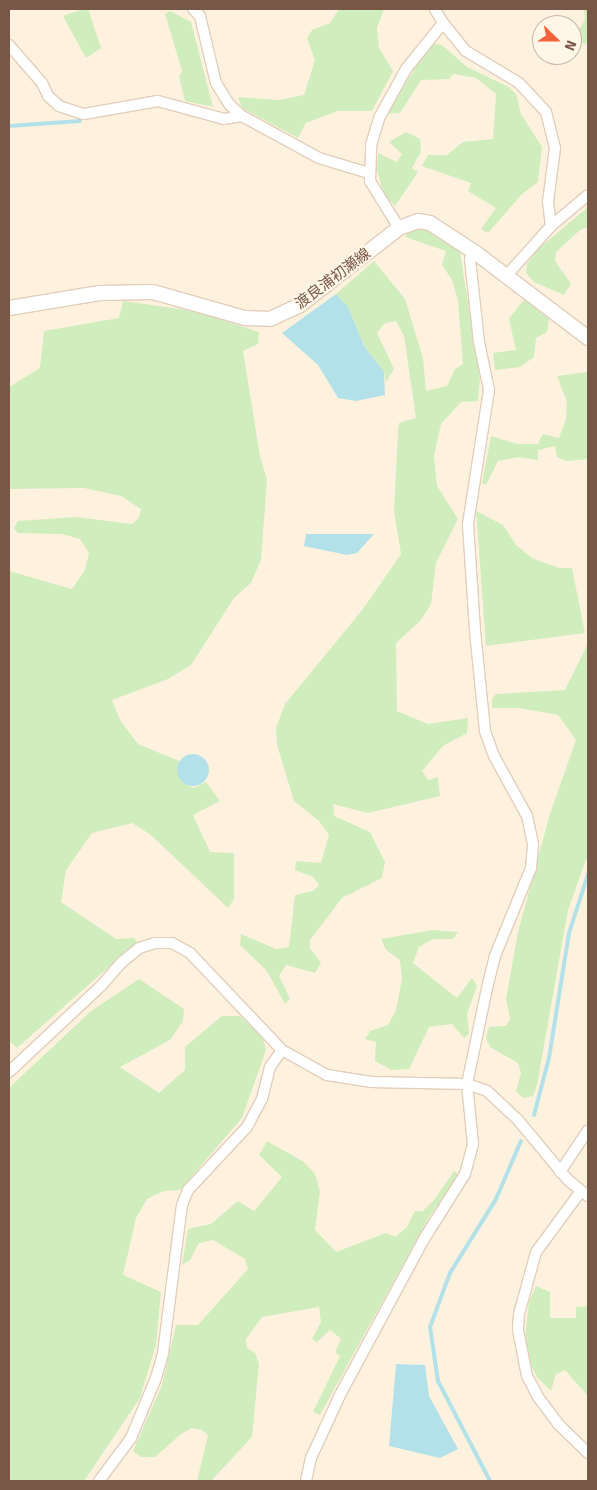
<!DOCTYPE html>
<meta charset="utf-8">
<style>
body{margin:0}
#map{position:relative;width:597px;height:1490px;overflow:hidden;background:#fef2df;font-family:Signika,"Noto Sans JP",sans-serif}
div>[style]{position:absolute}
.green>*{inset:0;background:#d0edbd}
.water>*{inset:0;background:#b3e1e9}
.round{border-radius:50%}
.stream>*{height:4px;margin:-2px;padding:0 2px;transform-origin:2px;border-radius:2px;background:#b3e1e9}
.roads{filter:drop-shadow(1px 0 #e3cebb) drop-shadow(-1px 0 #e3cebb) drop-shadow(0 1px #e3cebb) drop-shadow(0 -1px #e3cebb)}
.minor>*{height:10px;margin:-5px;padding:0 5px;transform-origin:5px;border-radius:5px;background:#fff}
.secondary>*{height:14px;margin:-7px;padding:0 7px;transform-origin:7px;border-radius:7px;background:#fff}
span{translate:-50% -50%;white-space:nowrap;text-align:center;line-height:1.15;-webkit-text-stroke:4px #fff6e8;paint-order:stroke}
.street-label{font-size:15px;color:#775745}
.frame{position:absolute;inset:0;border:10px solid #775745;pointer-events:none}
.north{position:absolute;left:532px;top:15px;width:50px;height:50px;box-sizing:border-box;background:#fff6e8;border:1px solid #c9b6a7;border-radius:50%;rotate:112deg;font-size:14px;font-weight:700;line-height:20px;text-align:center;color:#775745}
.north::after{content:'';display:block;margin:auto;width:18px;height:22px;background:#f46339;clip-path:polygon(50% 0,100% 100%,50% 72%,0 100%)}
</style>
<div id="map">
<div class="green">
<div style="clip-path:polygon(83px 9px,88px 9px,101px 48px,86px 58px,63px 16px)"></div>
<div style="clip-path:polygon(339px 9px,384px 9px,377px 28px,379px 48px,393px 71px,372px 111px,338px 111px,306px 123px,298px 138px,242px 108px,238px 97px,279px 100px,304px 95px,315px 60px,307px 38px,312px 30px,330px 23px)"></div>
<div style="clip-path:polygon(584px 9px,588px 9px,588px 41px,585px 44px,572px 40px,585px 20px)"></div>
<div style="clip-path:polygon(170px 11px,191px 22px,213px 107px,185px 101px,179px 77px,182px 71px,165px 14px)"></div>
<div style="clip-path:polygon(435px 44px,442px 45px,467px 67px,507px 86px,516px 94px,521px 114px,542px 147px,538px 182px,522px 194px,488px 233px,481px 229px,496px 208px,468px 191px,471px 183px,422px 166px,428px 155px,447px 155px,463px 142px,493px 139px,496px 94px,476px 78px,453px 74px,449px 79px,421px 80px,400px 113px,386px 114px,426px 51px)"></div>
<div style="clip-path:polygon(406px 132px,420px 139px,421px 152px,412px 168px,418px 172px,395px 206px,383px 193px,377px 169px,378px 153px,397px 162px,402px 154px,389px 142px)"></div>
<div style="clip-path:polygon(588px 207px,588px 227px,580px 230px,556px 252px,555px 261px,571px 284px,564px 295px,534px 282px,526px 273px,527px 264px,538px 249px)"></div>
<div style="clip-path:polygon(410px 230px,429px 230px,460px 252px,480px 379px,478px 401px,461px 402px,441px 424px,434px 456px,437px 486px,458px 519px,436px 563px,431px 604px,421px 620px,396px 643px,397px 711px,428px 724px,468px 718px,467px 733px,443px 746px,422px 771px,428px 780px,438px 777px,440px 796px,368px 813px,333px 804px,334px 816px,370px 832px,385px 862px,382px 878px,342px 898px,310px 940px,310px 948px,321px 963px,315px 973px,286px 965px,279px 976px,290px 999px,285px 1004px,267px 971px,240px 945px,241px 934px,276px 949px,289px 947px,295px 895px,313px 891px,319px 885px,313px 877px,295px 870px,296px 861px,321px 863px,329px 835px,319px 821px,294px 801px,277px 745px,276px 728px,285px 704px,363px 609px,401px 554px,394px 511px,398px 431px,399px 423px,416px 418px,404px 336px,396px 321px,385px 323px,377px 333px,394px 369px,386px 382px,384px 372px,364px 346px,348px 307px,336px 294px,374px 261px,405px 299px,423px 358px,426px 391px,447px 386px,455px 369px,463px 364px,458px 301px,452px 280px,442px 265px,446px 251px,405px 237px)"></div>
<div style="clip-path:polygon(524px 299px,549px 317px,547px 332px,536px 338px,534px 357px,520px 367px,495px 370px,493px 353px,516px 350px,509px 319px)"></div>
<div style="clip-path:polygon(123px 301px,194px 311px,259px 332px,258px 344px,243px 351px,260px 456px,267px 480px,261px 560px,251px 583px,234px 598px,191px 665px,168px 679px,112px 700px,120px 720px,138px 744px,179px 761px,177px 772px,188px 785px,194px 788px,206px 782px,220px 801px,193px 815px,210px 852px,234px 853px,234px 899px,228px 908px,151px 835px,132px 823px,92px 833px,66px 870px,61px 902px,116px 939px,134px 938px,137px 942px,17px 1048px,9px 1041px,9px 571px,72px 589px,85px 570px,89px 553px,80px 539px,62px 534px,18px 533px,14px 528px,18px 521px,76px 517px,132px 524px,139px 518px,141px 509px,121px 496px,84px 488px,9px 489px,9px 387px,40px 368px,44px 331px,119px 318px)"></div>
<div style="clip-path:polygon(588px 372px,588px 459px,567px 461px,557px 457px,555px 446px,538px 450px,538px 460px,519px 457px,498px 461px,486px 485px,482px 483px,491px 436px,517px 444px,538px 444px,543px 434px,559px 438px,566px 419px,567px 402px,557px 376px)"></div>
<div style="clip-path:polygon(476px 511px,503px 525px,516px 545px,532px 558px,559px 568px,572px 568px,585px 633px,486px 646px)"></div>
<div style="clip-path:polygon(588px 643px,588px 854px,568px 910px,537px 1085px,533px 1096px,523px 1098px,516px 1091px,521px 1073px,518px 1063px,490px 1047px,486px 1038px,489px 1027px,506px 1026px,510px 1019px,506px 999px,518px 932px,549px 817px,576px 740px,558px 715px,519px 708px,492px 708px,492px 699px,496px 694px,565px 690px)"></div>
<div style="clip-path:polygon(433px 930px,458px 932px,453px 939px,433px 939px,419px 947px,413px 963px,457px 998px,472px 978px,477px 986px,467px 1014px,469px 1034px,464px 1038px,452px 1024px,429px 1027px,409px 1069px,391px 1070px,375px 1061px,376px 1042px,365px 1039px,370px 1031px,388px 1025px,396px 1010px,402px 979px,400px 960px,386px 950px,381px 939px)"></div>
<div style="clip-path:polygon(139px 979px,184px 1009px,183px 1021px,170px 1040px,120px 1067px,159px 1093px,185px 1070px,185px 1047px,222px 1016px,240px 1016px,263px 1038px,266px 1050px,242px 1118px,180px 1190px,164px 1191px,147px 1199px,136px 1218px,123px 1275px,161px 1292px,156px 1344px,140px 1398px,84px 1481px,9px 1481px,9px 1088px,91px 1011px)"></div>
<div style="clip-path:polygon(267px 1141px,304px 1162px,315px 1174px,320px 1191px,315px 1230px,336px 1252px,386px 1233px,395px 1237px,407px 1227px,415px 1211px,423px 1211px,434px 1200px,454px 1171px,459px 1175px,428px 1219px,320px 1415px,313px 1412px,340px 1356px,335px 1352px,341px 1339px,330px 1330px,317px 1342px,312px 1339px,321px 1322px,319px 1307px,262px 1317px,246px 1339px,247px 1348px,255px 1353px,259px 1364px,252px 1437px,211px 1481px,197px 1481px,208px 1435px,202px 1430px,192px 1428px,181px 1434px,155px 1457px,141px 1457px,133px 1451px,162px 1385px,176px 1325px,198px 1325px,248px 1269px,245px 1259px,213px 1240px,199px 1243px,190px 1260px,182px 1265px,188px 1229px,211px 1224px,238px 1201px,254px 1211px,282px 1177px,259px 1155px)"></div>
<div style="clip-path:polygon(536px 1286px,550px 1292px,550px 1318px,576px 1318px,576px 1307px,588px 1306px,588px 1396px,565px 1370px,556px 1374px,551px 1391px,537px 1377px,528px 1359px,525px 1338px,529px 1302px)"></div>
</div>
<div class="water">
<div style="clip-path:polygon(336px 294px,348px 307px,364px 346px,384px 372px,385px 395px,356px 401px,338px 398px,318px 365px,282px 333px)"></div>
<div style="clip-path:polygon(306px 534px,374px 534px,357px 553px,347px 555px,304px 546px)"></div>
<div class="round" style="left:177px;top:754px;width:32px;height:32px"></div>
<div style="clip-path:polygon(396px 1364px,425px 1365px,429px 1396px,458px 1449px,440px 1458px,389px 1446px)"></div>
</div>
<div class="stream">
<div style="left:9px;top:126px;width:71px;rotate:-4deg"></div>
<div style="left:534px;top:1115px;width:59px;rotate:-75.3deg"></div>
<div style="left:549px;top:1058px;width:127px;rotate:-80.9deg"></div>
<div style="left:569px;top:933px;width:62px;rotate:-72.1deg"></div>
<div style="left:490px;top:1481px;width:113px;rotate:-117.5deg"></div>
<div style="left:438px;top:1381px;width:55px;rotate:-98.4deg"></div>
<div style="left:430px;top:1327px;width:58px;rotate:-69.7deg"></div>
<div style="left:450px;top:1273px;width:87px;rotate:-58.1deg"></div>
<div style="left:496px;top:1199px;width:63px;rotate:-66.7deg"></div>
</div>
<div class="roads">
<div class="minor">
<div style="left:193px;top:9px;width:10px;rotate:45deg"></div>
<div style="left:200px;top:16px;width:69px;rotate:76.6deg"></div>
<div style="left:216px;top:83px;width:26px;rotate:58deg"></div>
<div style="left:230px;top:105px;width:16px;rotate:43deg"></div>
<div style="left:242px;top:116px;width:88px;rotate:28.6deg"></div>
<div style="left:319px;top:158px;width:52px;rotate:16.7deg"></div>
<div style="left:443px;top:23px;width:36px;rotate:51deg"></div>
<div style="left:466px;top:51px;width:62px;rotate:31.1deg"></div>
<div style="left:519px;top:83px;width:40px;rotate:47deg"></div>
<div style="left:546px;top:112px;width:37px;rotate:76deg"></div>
<div style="left:555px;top:148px;width:54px;rotate:97.4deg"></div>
<div style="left:548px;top:202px;width:24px;rotate:83deg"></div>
<div style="left:9px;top:45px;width:50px;rotate:49deg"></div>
<div style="left:42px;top:83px;width:14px;rotate:65deg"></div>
<div style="left:48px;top:96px;width:15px;rotate:42deg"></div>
<div style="left:59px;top:106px;width:16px;rotate:18deg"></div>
<div style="left:74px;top:111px;width:10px;rotate:17deg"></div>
<div style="left:84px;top:114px;width:75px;rotate:-10deg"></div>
<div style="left:158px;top:101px;width:68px;rotate:15.3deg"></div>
<div style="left:224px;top:119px;width:18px;rotate:-9deg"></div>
<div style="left:399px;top:228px;width:55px;rotate:-121.7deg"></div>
<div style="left:370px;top:181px;width:36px;rotate:-88deg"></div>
<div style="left:371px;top:145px;width:28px;rotate:-73deg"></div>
<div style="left:379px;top:118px;width:56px;rotate:-61.1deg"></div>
<div style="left:406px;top:69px;width:59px;rotate:-51.2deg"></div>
<div style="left:443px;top:23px;width:16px;rotate:-120deg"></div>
<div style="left:507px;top:275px;width:66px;rotate:-48.1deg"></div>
<div style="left:551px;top:226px;width:48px;rotate:-40deg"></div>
<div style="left:9px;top:1072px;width:126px;rotate:-43.1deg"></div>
<div style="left:101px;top:986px;width:32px;rotate:-49deg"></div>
<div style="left:122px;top:962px;width:22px;rotate:-39deg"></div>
<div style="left:139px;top:948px;width:17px;rotate:-17deg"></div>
<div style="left:155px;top:943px;width:17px"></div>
<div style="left:172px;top:943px;width:21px;rotate:29deg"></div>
<div style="left:190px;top:953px;width:134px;rotate:46.5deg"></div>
<div style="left:282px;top:1050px;width:51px;rotate:29.1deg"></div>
<div style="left:327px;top:1075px;width:45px;rotate:9deg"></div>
<div style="left:371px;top:1082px;width:96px;rotate:1.2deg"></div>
<div style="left:467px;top:1084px;width:21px;rotate:19deg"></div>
<div style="left:487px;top:1091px;width:42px;rotate:43.1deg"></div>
<div style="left:518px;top:1120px;width:78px;rotate:50.2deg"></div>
<div style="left:568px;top:1180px;width:26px;rotate:39deg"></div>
<div style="left:560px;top:1172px;width:50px;rotate:-56.3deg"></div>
<div style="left:581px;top:1191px;width:76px;rotate:126.4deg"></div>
<div style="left:536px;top:1252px;width:64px;rotate:105.3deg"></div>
<div style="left:519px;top:1314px;width:16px;rotate:94deg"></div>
<div style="left:518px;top:1330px;width:47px;rotate:78.9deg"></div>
<div style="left:527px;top:1376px;width:24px;rotate:62deg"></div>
<div style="left:538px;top:1397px;width:34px;rotate:53deg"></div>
<div style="left:558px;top:1424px;width:42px;rotate:44deg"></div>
<div style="left:99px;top:1481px;width:54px;rotate:-53.3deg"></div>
<div style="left:131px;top:1438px;width:65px;rotate:-67.4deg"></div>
<div style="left:156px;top:1378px;width:26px;rotate:-74deg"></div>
<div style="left:163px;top:1353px;width:149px;rotate:-82.7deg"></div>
<div style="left:182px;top:1205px;width:16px;rotate:-68deg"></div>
<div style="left:188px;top:1190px;width:86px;rotate:-46.9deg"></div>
<div style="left:247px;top:1127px;width:32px;rotate:-62deg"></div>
<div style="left:262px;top:1099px;width:33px;rotate:-76deg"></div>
<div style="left:270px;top:1067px;width:21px;rotate:-55deg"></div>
<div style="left:306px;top:1481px;width:24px;rotate:-78deg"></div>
<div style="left:311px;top:1458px;width:69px;rotate:-65.3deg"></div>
<div style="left:340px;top:1395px;width:177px;rotate:-61.7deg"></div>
<div style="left:424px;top:1239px;width:77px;rotate:-57.8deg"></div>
<div style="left:465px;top:1174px;width:31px;rotate:-75deg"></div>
<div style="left:473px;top:1144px;width:60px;rotate:-95.7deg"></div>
<div style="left:467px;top:1084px;width:98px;rotate:-78.2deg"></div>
<div style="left:487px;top:988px;width:33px;rotate:-76deg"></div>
<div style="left:495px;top:956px;width:95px;rotate:-67.8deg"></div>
<div style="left:531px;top:868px;width:24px;rotate:-85deg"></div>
<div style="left:533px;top:844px;width:29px;rotate:-102deg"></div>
<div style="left:527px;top:816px;width:68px;rotate:-118.8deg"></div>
<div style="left:494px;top:756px;width:27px;rotate:-110deg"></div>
<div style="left:485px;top:731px;width:101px;rotate:-95.7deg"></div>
<div style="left:475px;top:630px;width:106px;rotate:-93.8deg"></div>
<div style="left:468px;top:524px;width:136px;rotate:-81.1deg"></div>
<div style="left:489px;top:390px;width:49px;rotate:-101.8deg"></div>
<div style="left:479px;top:342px;width:83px;rotate:-96.2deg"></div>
<div style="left:470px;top:259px;width:8px;rotate:-45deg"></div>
</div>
<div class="secondary">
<div style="left:9px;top:308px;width:92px;rotate:-9.4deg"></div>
<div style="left:100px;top:293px;width:53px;rotate:-1.1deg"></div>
<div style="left:153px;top:292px;width:96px;rotate:15.8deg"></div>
<div style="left:245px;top:318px;width:25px;rotate:2deg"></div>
<div style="left:270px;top:319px;width:33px;rotate:-25deg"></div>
<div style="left:300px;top:305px;width:125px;rotate:-37.9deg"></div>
<div style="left:399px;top:228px;width:20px;rotate:-20deg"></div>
<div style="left:418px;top:221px;width:12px;rotate:9deg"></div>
<div style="left:430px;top:223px;width:55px;rotate:33.1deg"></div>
<div style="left:476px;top:253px;width:141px;rotate:37.2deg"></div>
</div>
</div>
<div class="street-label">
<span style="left:333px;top:279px;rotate:-37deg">渡良浦初瀬線</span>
</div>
<div class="frame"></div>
<div class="north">N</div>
</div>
